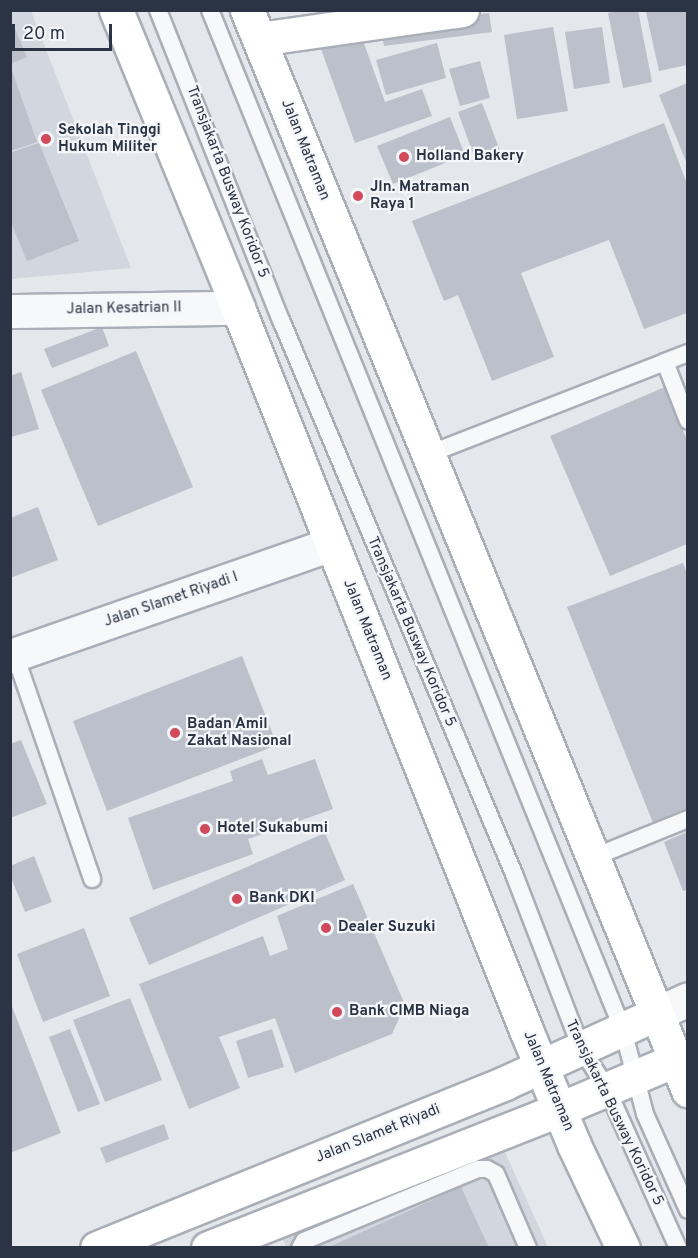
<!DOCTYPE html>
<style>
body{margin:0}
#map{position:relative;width:698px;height:1258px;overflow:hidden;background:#e4e7ec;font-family:Overpass,sans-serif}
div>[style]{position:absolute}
.built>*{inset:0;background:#d2d6de}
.building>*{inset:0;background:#bbc0ca}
.roads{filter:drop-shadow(2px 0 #a9aeb7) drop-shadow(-2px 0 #a9aeb7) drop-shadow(0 2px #a9aeb7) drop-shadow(0 -2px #a9aeb7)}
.lane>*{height:16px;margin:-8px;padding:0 8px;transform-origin:8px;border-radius:8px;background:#f7f8fa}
.street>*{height:33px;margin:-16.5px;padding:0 16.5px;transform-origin:16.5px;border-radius:16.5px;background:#f7f8fa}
.secondary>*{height:33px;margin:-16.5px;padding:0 16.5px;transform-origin:16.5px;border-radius:16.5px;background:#fff}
.primary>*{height:33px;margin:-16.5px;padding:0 16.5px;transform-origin:16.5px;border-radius:16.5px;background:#fff}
.dots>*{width:16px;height:16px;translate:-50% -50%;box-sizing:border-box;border:3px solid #f4f6f9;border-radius:50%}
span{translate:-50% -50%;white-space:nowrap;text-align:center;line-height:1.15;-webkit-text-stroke:4.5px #f4f6f9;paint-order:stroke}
.poi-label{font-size:15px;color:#2b3445;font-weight:700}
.left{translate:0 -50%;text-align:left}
.street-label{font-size:15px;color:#2b3445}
.frame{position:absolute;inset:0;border:12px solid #2b3445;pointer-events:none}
.scale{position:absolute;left:12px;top:24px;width:100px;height:27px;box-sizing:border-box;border:3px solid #2b3445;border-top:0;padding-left:8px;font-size:18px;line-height:21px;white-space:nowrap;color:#2b3445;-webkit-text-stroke:4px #f4f6f9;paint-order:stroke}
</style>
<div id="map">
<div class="built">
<div style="clip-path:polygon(11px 11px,31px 11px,131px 268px,11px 279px)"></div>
<div style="clip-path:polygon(505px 1152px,548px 1247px,286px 1248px,283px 1239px)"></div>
</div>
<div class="building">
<div style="clip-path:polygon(621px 10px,638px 10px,652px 82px,623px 88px,608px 13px)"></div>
<div style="clip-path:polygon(687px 10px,687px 65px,659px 71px,646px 12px)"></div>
<div style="clip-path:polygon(489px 13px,492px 32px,384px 46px,381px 28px)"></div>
<div style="clip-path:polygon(553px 27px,568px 111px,517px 119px,504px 35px)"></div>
<div style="clip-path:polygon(602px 27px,610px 83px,574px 89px,565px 32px)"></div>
<div style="clip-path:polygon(15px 29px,27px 57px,10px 64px,10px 31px)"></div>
<div style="clip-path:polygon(361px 35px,385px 102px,422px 89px,432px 116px,355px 143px,321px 49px)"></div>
<div style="clip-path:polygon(437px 43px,446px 78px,386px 95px,376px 60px)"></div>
<div style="clip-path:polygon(480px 61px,490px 98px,460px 106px,449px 69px)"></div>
<div style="clip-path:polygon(10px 65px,37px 142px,10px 151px)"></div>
<div style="clip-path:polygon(687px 83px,687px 164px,659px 95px)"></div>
<div style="clip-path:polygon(482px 103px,501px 153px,476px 162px,458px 112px)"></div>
<div style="clip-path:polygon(450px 117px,465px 155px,393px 184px,377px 146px)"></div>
<div style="clip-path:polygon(664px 123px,687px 184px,687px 313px,644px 329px,609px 240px,521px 273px,554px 357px,492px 381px,458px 295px,444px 301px,412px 221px)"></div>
<div style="clip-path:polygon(39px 143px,79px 241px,27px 261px,10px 220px,10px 153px)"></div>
<div style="clip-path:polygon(102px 327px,109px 346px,52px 368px,44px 349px)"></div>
<div style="clip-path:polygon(136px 351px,193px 487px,98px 526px,41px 390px)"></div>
<div style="clip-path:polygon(21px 372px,39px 429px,11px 437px,10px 376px)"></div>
<div style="clip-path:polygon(665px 387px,687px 440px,687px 544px,610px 576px,550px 436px)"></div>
<div style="clip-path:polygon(38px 507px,58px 560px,10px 578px,10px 518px)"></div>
<div style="clip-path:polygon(683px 563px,687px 574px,687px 815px,655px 828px,567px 607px)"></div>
<div style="clip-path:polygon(242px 656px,277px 745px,107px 811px,73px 721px)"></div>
<div style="clip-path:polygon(21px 740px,47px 804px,10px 818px,10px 744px)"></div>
<div style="clip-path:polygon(262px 759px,268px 775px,315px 759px,333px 809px,248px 839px,253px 854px,153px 890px,128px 818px,233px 781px,230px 771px)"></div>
<div style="clip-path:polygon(687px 832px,687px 890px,683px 891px,664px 842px)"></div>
<div style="clip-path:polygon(325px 833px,345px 880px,149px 965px,129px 918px)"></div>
<div style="clip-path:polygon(34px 856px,52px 902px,25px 912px,10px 875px,10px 866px)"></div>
<div style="clip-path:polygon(353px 884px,405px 1005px,392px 1034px,295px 1073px,275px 1018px,219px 1037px,240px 1088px,189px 1109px,139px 984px,263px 936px,270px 956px,288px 949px,277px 916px)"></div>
<div style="clip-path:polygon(84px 928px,110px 996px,43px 1022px,17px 954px)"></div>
<div style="clip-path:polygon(130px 998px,162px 1080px,105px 1102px,73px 1020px)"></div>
<div style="clip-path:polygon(11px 1004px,61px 1133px,10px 1153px,10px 1005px)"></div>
<div style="clip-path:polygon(70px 1029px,100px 1104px,78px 1112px,49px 1037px)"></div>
<div style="clip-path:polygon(272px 1029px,284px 1067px,248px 1078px,236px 1041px)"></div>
<div style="clip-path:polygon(164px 1124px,169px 1139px,106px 1163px,100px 1148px)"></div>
<div style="clip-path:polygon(461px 1187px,489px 1248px,327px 1248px)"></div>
</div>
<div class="roads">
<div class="lane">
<div style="left:158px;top:10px;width:334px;rotate:68.4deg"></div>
<div style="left:281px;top:320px;width:601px;rotate:67.19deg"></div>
<div style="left:514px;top:874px;width:186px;rotate:68.9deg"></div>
<div style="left:581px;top:1048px;width:49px;rotate:57.6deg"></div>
<div style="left:607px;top:1089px;width:174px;rotate:65.9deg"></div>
<div style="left:210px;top:10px;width:1066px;rotate:67.96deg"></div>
<div style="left:610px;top:998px;width:35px;rotate:68deg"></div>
<div style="left:623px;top:1030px;width:87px;rotate:75.3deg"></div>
<div style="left:645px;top:1114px;width:105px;rotate:65.9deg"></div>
<div style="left:688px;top:353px;width:25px;rotate:159deg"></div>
<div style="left:665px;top:362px;width:63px;rotate:68.7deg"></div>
<div style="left:429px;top:454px;width:253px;rotate:-21.3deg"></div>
<div style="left:15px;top:655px;width:237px;rotate:71deg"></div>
<div style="left:594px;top:857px;width:101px;rotate:-22deg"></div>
<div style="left:300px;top:1248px;width:8px;rotate:-60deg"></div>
<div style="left:304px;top:1241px;width:188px;rotate:-22.5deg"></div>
<div style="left:478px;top:1169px;width:9px"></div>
<div style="left:487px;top:1169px;width:10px;rotate:29deg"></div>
<div style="left:496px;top:1174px;width:81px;rotate:66.6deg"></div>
</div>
<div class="street">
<div style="left:10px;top:311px;width:228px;rotate:-0.8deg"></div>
<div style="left:10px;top:656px;width:341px;rotate:-19.2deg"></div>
<div style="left:656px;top:1014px;width:35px;rotate:-25deg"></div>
</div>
<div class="secondary">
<div style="left:259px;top:39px;width:205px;rotate:-8.1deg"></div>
<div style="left:97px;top:1248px;width:440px;rotate:-22deg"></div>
<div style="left:505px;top:1083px;width:166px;rotate:-24.6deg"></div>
<div style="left:208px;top:1248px;width:378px;rotate:-21.5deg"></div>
<div style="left:560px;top:1109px;width:125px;rotate:-23.1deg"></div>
</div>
<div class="primary">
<div style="left:116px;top:10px;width:322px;rotate:67.7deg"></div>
<div style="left:238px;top:308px;width:777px;rotate:68.25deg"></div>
<div style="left:526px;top:1030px;width:125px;rotate:67.3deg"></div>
<div style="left:574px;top:1145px;width:114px;rotate:64.6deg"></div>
<div style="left:247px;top:10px;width:1167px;rotate:67.79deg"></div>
</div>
</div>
<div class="dots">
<div style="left:46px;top:139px;background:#d1495b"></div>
<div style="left:404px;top:157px;background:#d1495b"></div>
<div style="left:358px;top:196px;background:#d1495b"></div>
<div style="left:175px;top:733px;background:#d1495b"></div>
<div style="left:205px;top:829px;background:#d1495b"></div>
<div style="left:237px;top:899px;background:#d1495b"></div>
<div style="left:326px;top:928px;background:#d1495b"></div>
<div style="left:337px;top:1012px;background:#d1495b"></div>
</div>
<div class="poi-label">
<span class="left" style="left:58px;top:139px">Sekolah Tinggi<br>Hukum Militer</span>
<span class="left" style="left:416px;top:157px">Holland Bakery</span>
<span class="left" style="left:370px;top:196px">Jln. Matraman<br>Raya 1</span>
<span class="left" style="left:187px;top:733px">Badan Amil<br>Zakat Nasional</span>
<span class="left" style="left:217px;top:829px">Hotel Sukabumi</span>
<span class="left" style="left:249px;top:899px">Bank DKI</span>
<span class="left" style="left:338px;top:928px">Dealer Suzuki</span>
<span class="left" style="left:349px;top:1012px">Bank CIMB Niaga</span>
</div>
<div class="street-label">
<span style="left:305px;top:150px;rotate:68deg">Jalan Matraman</span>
<span style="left:227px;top:182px;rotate:69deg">Transjakarta Busway Koridor 5</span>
<span style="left:124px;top:309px;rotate:-1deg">Jalan Kesatrian II</span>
<span style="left:171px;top:600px;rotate:-19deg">Jalan Slamet Riyadi I</span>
<span style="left:367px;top:630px;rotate:68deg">Jalan Matraman</span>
<span style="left:411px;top:632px;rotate:67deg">Transjakarta Busway Koridor 5</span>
<span style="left:548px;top:1081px;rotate:67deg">Jalan Matraman</span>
<span style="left:614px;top:1113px;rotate:64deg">Transjakarta Busway Koridor 5</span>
<span style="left:378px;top:1134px;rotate:-22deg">Jalan Slamet Riyadi</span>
</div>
<div class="frame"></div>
<div class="scale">20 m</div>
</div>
